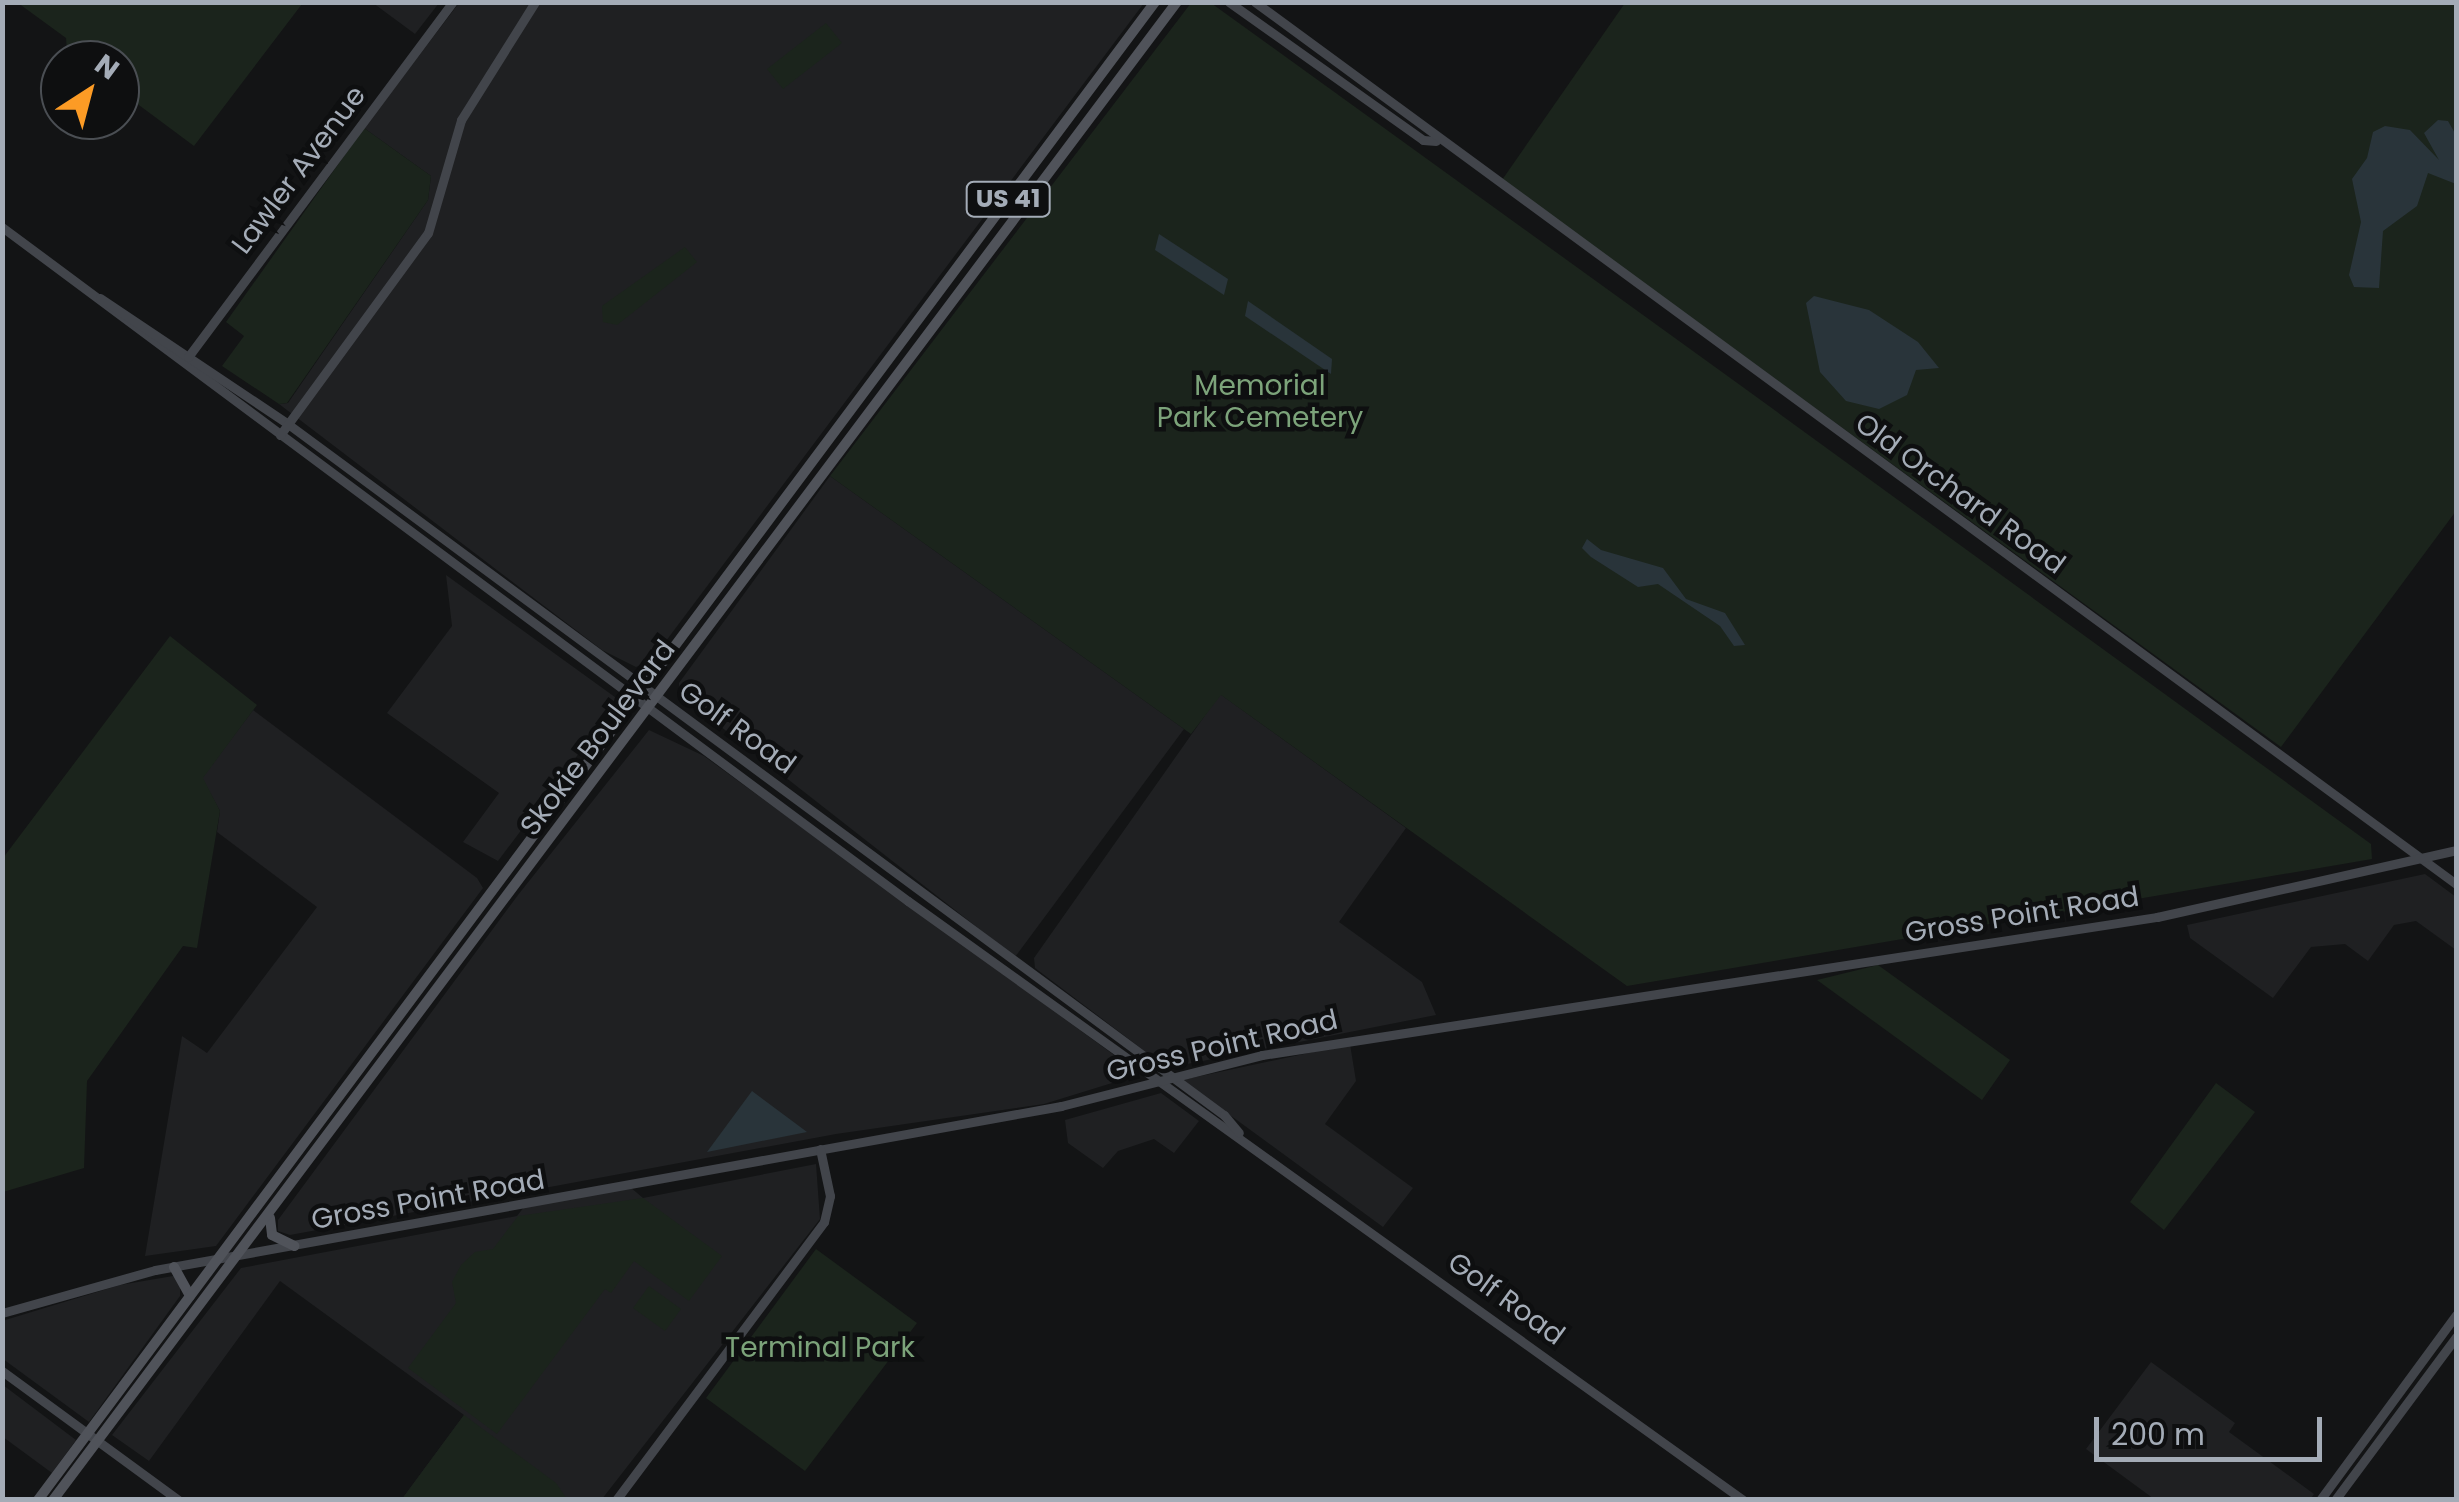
<!DOCTYPE html>
<style>
body{margin:0}
#map{position:relative;width:2459px;height:1502px;overflow:hidden;background:#131415;font-family:Poppins,sans-serif}
div>[style]{position:absolute}
.built>*{inset:0;background:#1f2022}
.green>*{inset:0;background:#1b241c}
.water>*{inset:0;background:#29343a}
.secondary>*{height:9px;margin:-4.5px;padding:0 4.5px;transform-origin:4.5px;border-radius:4.5px;background:#42454b}
.primary>*{height:10px;margin:-5px;padding:0 5px;transform-origin:5px;border-radius:5px;background:#50535a}
span{translate:-50% -50%;white-space:nowrap;text-align:center;line-height:1.15;-webkit-text-stroke:9px #0e0f10;paint-order:stroke}
.shield-label span{padding:2px 8px;background:#0e0f10;border:2px solid;border-radius:8px;-webkit-text-stroke-width:0}
.shield-label{font-size:25px;color:#a4acb7;font-weight:700}
.street-label{font-size:28px;color:#a4acb7}
.park-label{font-size:28px;color:#7ca37a}
.frame{position:absolute;inset:0;border:5px solid #a4acb7;pointer-events:none}
.north{position:absolute;left:40px;top:40px;width:100px;height:100px;box-sizing:border-box;background:#0e0f10;border:2px solid #4a4e53;border-radius:50%;rotate:36deg;font-size:28px;font-weight:700;line-height:40px;text-align:center;color:#a4acb7}
.north::after{content:'';display:block;margin:auto;width:35px;height:45px;background:#fc9b25;clip-path:polygon(50% 0,100% 100%,50% 72%,0 100%)}
.scale{position:absolute;left:2094px;top:1417px;width:228px;height:45px;box-sizing:border-box;border:5px solid #a4acb7;border-top:0;padding-left:12px;font-size:30px;line-height:35px;white-space:nowrap;color:#a4acb7;-webkit-text-stroke:8px #0e0f10;paint-order:stroke}
</style>
<div id="map">
<div class="built">
<div style="clip-path:polygon(373px 3px,439px 3px,415px 34px)"></div>
<div style="clip-path:polygon(459px 3px,1144px 3px,651px 661px,636px 667px,602px 650px,279px 404px,288px 403px,428px 200px,431px 176px,364px 128px)"></div>
<div style="clip-path:polygon(830px 476px,1184px 729px,1015px 957px,679px 694px,679px 683px)"></div>
<div style="clip-path:polygon(446px 575px,619px 700px,498px 861px,463px 842px,499px 793px,387px 713px,452px 626px)"></div>
<div style="clip-path:polygon(1220px 694px,1406px 828px,1339px 922px,1422px 982px,1436px 1015px,1167px 1068px,1035px 968px,1034px 958px)"></div>
<div style="clip-path:polygon(253px 710px,477px 878px,483px 888px,216px 1246px,145px 1256px,182px 1036px,207px 1053px,317px 907px,217px 832px,220px 811px,202px 778px)"></div>
<div style="clip-path:polygon(649px 730px,704px 756px,1125px 1063px,1125px 1079px,1044px 1104px,836px 1134px,290px 1235px,278px 1231px,278px 1220px,518px 895px)"></div>
<div style="clip-path:polygon(2425px 874px,2456px 897px,2456px 950px,2416px 921px,2394px 925px,2368px 961px,2345px 944px,2311px 947px,2273px 998px,2190px 938px,2187px 925px)"></div>
<div style="clip-path:polygon(1350px 1044px,1356px 1081px,1325px 1124px,1413px 1188px,1383px 1227px,1182px 1080px)"></div>
<div style="clip-path:polygon(1161px 1093px,1199px 1121px,1174px 1153px,1154px 1139px,1118px 1151px,1103px 1168px,1068px 1143px,1065px 1120px)"></div>
<div style="clip-path:polygon(816px 1164px,820px 1219px,602px 1499px,402px 1499px,464px 1415px,280px 1281px,149px 1461px,112px 1435px,241px 1268px,517px 1216px,524px 1207px,630px 1187px,643px 1198px)"></div>
<div style="clip-path:polygon(173px 1276px,180px 1278px,180px 1296px,89px 1422px,3px 1359px,2px 1321px,120px 1285px)"></div>
<div style="clip-path:polygon(2151px 1362px,2235px 1423px,2229px 1432px,2314px 1494px,2310px 1500px,2154px 1499px,2086px 1449px)"></div>
<div style="clip-path:polygon(3px 1385px,76px 1440px,52px 1473px,3px 1437px)"></div>
</div>
<div class="green">
<div style="clip-path:polygon(18px 3px,300px 2px,302px 4px,194px 146px,120px 91px,120px 60px,78px 60px,67px 51px,66px 38px)"></div>
<div style="clip-path:polygon(1191px 3px,1211px 3px,1740px 385px,2371px 844px,2372px 859px,1627px 986px,1221px 695px,1191px 734px,830px 476px)"></div>
<div style="clip-path:polygon(1625px 3px,2456px 3px,2456px 511px,2281px 747px,1502px 180px)"></div>
<div style="clip-path:polygon(826px 23px,842px 43px,783px 89px,767px 69px)"></div>
<div style="clip-path:polygon(364px 128px,431px 176px,428px 200px,287px 403px,279px 404px,222px 366px,244px 336px,226px 322px)"></div>
<div style="clip-path:polygon(685px 247px,697px 262px,617px 325px,603px 322px,602px 306px)"></div>
<div style="clip-path:polygon(170px 636px,257px 705px,203px 778px,220px 811px,197px 948px,183px 946px,87px 1081px,84px 1168px,3px 1192px,3px 858px)"></div>
<div style="clip-path:polygon(1878px 965px,2010px 1060px,1982px 1100px,1817px 980px)"></div>
<div style="clip-path:polygon(2216px 1083px,2255px 1112px,2164px 1230px,2130px 1202px)"></div>
<div style="clip-path:polygon(643px 1198px,722px 1256px,689px 1301px,634px 1261px,611px 1293px,605px 1289px,497px 1434px,408px 1368px,456px 1303px,452px 1282px,461px 1265px,475px 1252px,493px 1249px,518px 1216px)"></div>
<div style="clip-path:polygon(816px 1249px,917px 1323px,805px 1471px,706px 1398px)"></div>
<div style="clip-path:polygon(649px 1286px,681px 1309px,665px 1331px,633px 1308px)"></div>
<div style="clip-path:polygon(464px 1415px,556px 1483px,567px 1499px,402px 1499px)"></div>
</div>
<div class="water">
<div style="clip-path:polygon(2438px 120px,2448px 121px,2456px 135px,2456px 184px,2428px 173px,2417px 206px,2383px 231px,2379px 288px,2354px 287px,2349px 275px,2361px 222px,2352px 179px,2367px 158px,2373px 132px,2385px 126px,2410px 130px,2439px 160px,2424px 133px)"></div>
<div style="clip-path:polygon(1159px 234px,1228px 279px,1224px 295px,1155px 250px)"></div>
<div style="clip-path:polygon(1814px 296px,1869px 310px,1918px 342px,1939px 368px,1916px 370px,1907px 395px,1879px 409px,1846px 401px,1820px 372px,1806px 303px)"></div>
<div style="clip-path:polygon(1248px 301px,1332px 359px,1331px 374px,1245px 316px)"></div>
<div style="clip-path:polygon(1587px 539px,1601px 550px,1663px 568px,1686px 599px,1725px 613px,1745px 645px,1734px 646px,1720px 626px,1658px 584px,1638px 587px,1591px 557px,1582px 548px)"></div>
<div style="clip-path:polygon(752px 1091px,807px 1132px,707px 1152px)"></div>
</div>
<div class="secondary">
<div style="left:1229px;top:2px;width:238px;rotate:35.4deg"></div>
<div style="left:1423px;top:140px;width:13px;rotate:4deg"></div>
<div style="left:1255px;top:2px;width:1490px;rotate:36.29deg"></div>
<div style="left:2px;top:227px;width:1129px;rotate:36.65deg"></div>
<div style="left:908px;top:901px;width:1028px;rotate:35.65deg"></div>
<div style="left:100px;top:298px;width:226px;rotate:33.8deg"></div>
<div style="left:288px;top:424px;width:1163px;rotate:36.44deg"></div>
<div style="left:1224px;top:1115px;width:23px;rotate:50deg"></div>
<div style="left:188px;top:357px;width:443px;rotate:-53.3deg"></div>
<div style="left:280px;top:435px;width:250px;rotate:-53.8deg"></div>
<div style="left:428px;top:233px;width:118px;rotate:-73.7deg"></div>
<div style="left:461px;top:120px;width:139px;rotate:-57.9deg"></div>
<div style="left:2px;top:1313px;width:159px;rotate:-15.7deg"></div>
<div style="left:155px;top:1270px;width:921px;rotate:-10.26deg"></div>
<div style="left:1061px;top:1106px;width:207px;rotate:-14.2deg"></div>
<div style="left:1262px;top:1055px;width:906px;rotate:-8.77deg"></div>
<div style="left:2157px;top:917px;width:306px;rotate:-12.6deg"></div>
<div style="left:2px;top:1371px;width:218px;rotate:36.2deg"></div>
<div style="left:616px;top:1500px;width:347px;rotate:-53.2deg"></div>
<div style="left:824px;top:1222px;width:27px;rotate:-77deg"></div>
<div style="left:830px;top:1196px;width:48px;rotate:-102deg"></div>
<div style="left:2320px;top:1500px;width:230px;rotate:-53.7deg"></div>
<div style="left:2335px;top:1500px;width:203px;rotate:-53.4deg"></div>
</div>
<div class="primary">
<div style="left:270px;top:1218px;width:17px;rotate:83deg"></div>
<div style="left:272px;top:1235px;width:25px;rotate:26deg"></div>
<div style="left:174px;top:1267px;width:33px;rotate:61deg"></div>
<div style="left:38px;top:1500px;width:1869px;rotate:-53.29deg"></div>
<div style="left:53px;top:1500px;width:1873px;rotate:-53.12deg"></div>
</div>
<div class="shield-label">
<span style="left:1008px;top:199px">US 41</span>
</div>
<div class="street-label">
<span style="left:299px;top:170px;rotate:-53deg">Lawler Avenue</span>
<span style="left:1960px;top:494px;rotate:36deg">Old Orchard Road</span>
<span style="left:737px;top:728px;rotate:36deg">Golf Road</span>
<span style="left:598px;top:738px;rotate:-53deg">Skokie Boulevard</span>
<span style="left:2022px;top:915px;rotate:-9deg">Gross Point Road</span>
<span style="left:1222px;top:1046px;rotate:-13deg">Gross Point Road</span>
<span style="left:428px;top:1200px;rotate:-10deg">Gross Point Road</span>
<span style="left:1506px;top:1299px;rotate:36deg">Golf Road</span>
</div>
<div class="park-label">
<span style="left:1260px;top:402px">Memorial<br>Park Cemetery</span>
<span style="left:820px;top:1348px">Terminal Park</span>
</div>
<div class="frame"></div>
<div class="north">N</div>
<div class="scale">200 m</div>
</div>
